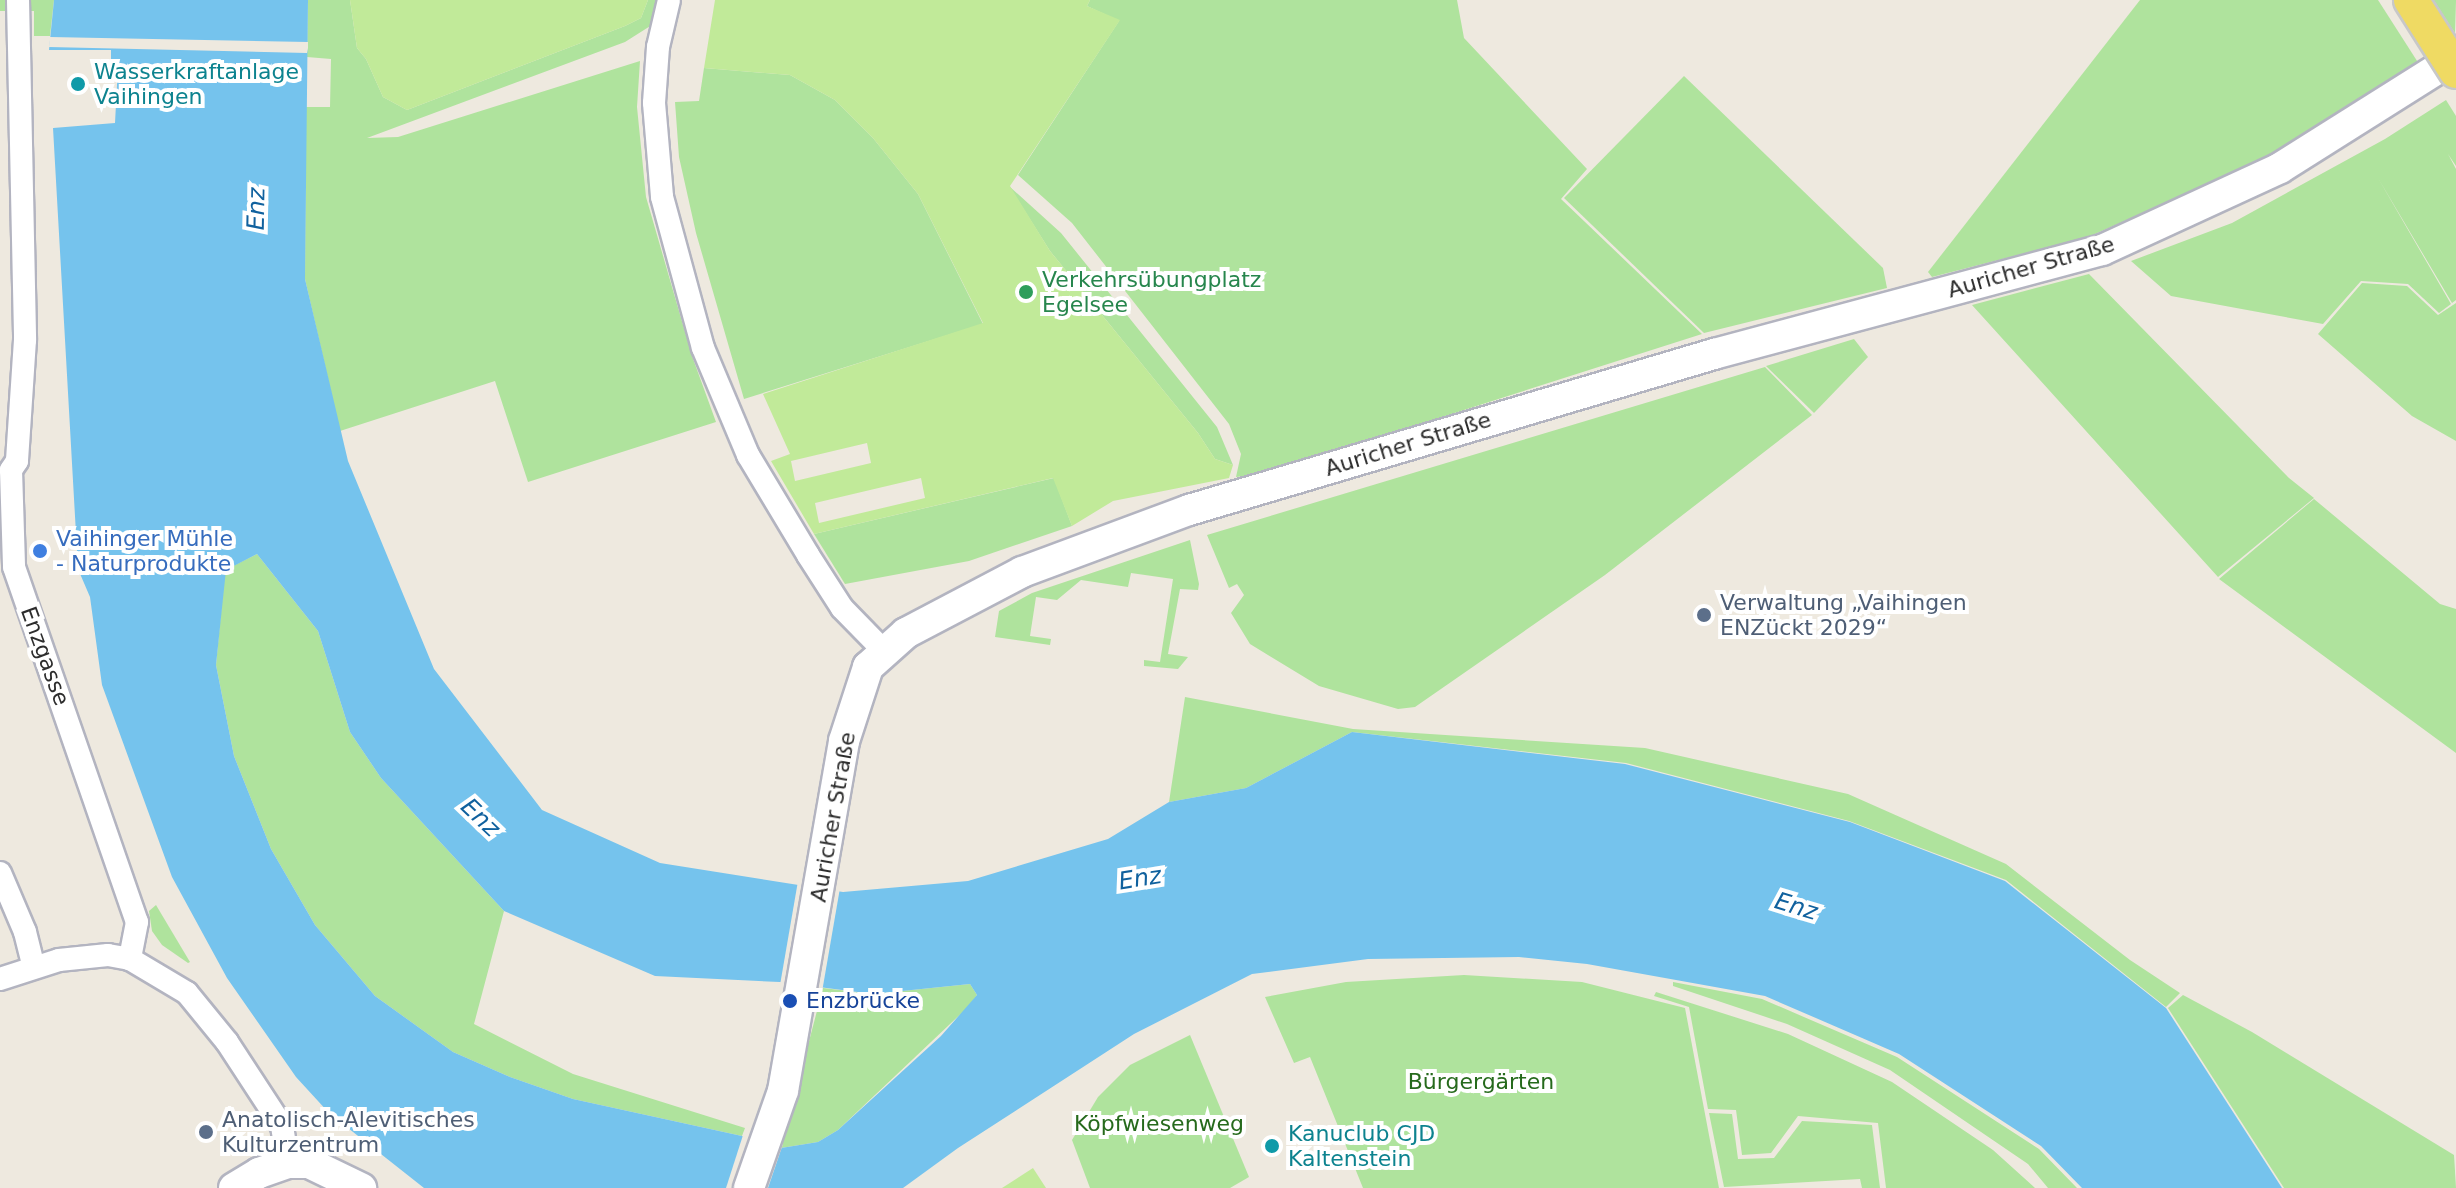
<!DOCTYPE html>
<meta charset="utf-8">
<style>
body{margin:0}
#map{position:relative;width:2456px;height:1188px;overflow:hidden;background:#eee9df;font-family:"DejaVu Sans",sans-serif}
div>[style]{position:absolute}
.green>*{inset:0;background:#afe39d}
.pitch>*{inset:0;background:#c1ea99}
.water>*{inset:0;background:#75c3ed}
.pier>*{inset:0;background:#eee9df}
.roads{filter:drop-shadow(2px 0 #b3b4c0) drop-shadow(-2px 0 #b3b4c0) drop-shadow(0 2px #b3b4c0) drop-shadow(0 -2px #b3b4c0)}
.street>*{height:22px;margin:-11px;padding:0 11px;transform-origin:11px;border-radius:11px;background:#fff}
.secondary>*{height:30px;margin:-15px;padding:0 15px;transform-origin:15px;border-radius:15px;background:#fff}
.bridges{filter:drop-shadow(2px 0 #c8c8c8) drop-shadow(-2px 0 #c8c8c8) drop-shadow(0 2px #c8c8c8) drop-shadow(0 -2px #c8c8c8)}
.primary-bridge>*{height:34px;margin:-17px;padding:0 17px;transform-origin:17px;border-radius:17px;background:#efda63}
.dots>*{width:22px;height:22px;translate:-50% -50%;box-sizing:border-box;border:4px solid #fff;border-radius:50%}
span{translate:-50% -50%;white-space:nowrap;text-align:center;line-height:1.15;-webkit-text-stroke:8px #fff;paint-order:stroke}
.culture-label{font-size:22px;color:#0d838f}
.left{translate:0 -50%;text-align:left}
.street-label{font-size:22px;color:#2d2d2d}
.leisure-label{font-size:22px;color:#27864d}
.shop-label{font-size:22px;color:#366cbe}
.service-label{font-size:22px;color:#4e5e75}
.transit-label{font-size:22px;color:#164399}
.park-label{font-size:22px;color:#266a1c}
.water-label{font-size:24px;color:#10619e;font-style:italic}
</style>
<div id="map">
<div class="green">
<div style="clip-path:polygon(0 0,54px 0,50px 36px,34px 36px,34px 11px,0 11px)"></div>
<div style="clip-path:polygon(308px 0,350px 0,357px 48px,366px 59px,383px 97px,407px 110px,625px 26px,641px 18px,648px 0,659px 0,655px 23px,625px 42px,367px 138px,398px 137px,640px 61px,637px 107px,646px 197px,692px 356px,716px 422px,528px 482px,495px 381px,340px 431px,305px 279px,306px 107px,330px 107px,331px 59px,307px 57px)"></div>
<div style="clip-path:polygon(1090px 0,1457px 0,1464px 38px,1587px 169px,1561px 199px,1702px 334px,1263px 474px,1236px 477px,1241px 454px,1229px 424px,1072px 223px,1018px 175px,1119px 21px,1087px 6px)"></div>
<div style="clip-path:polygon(2140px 0,2378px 0,2419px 64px,2270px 157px,2088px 237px,1932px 277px,1928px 272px)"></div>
<div style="clip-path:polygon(2432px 0,2456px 0,2455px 33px)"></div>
<div style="clip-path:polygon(704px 68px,790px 75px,835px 100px,873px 138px,918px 194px,983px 324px,744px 399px,696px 233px,679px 157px,675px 102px,699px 101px)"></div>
<div style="clip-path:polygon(1684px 76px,1883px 268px,1887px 288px,1704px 333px,1564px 198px)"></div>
<div style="clip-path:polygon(2446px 100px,2456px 116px,2456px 166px,2448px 154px,2456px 169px,2456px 300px,2452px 303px,2378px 178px,2451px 304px,2439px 313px,2408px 284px,2361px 281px,2323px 324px,2171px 296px,2131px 261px,2232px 223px,2385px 139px)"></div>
<div style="clip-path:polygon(1009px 186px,1061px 233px,1217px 427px,1233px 465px,1215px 459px,1198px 433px,1050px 251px)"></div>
<div style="clip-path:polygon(2089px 274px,2289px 478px,2314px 498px,2218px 577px,1972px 305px)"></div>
<div style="clip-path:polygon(2362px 283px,2407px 286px,2438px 315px,2456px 303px,2456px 441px,2412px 416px,2318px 334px)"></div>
<div style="clip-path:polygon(1854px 339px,1868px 357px,1814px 413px,1766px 366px)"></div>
<div style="clip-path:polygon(1765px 367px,1812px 415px,1605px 575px,1415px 707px,1398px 709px,1319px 686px,1250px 644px,1231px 613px,1244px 595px,1237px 584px,1229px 588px,1207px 535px)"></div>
<div style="clip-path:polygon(1054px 478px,1072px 526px,969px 561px,845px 584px,814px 534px)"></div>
<div style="clip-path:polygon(2314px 499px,2440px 604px,2456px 609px,2456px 753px,2219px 579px)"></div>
<div style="clip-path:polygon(1190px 540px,1199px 584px,1198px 590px,1180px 589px,1168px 654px,1188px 657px,1178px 669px,1144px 666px,1144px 660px,1160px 662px,1173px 579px,1131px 573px,1128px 587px,1081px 580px,1057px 600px,1036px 597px,1030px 636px,1051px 639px,1050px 645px,995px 637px,999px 611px,1032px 593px)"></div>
<div style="clip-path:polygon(257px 554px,318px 631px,350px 732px,381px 778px,504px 911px,474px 1024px,573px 1074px,745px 1128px,742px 1136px,573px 1099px,510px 1077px,453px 1052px,375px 996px,315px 925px,271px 849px,234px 756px,216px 665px,225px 570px)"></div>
<div style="clip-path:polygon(1185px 697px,1353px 729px,1645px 748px,1848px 794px,2006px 864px,2130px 960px,2180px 993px,2166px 1007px,2006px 880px,1849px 821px,1626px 763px,1352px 732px,1246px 788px,1169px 802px)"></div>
<div style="clip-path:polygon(156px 905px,190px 962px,188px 963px,162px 945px,152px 931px,149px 911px)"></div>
<div style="clip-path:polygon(1464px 975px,1582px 982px,1685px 1008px,1719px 1188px,1363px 1188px,1310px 1057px,1294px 1063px,1265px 997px,1346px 982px)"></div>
<div style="clip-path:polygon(1673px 982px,1762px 999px,1897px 1057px,2039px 1149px,2077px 1188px,2048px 1188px,2028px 1164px,1890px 1070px,1787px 1024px,1673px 986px)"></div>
<div style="clip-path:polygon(970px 984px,977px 995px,968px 1007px,838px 1130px,818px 1142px,781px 1148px,823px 988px,873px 994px)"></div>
<div style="clip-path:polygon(1656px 992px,1788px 1034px,1892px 1082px,1993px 1150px,2035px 1188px,1886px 1188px,1878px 1123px,1798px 1116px,1771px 1153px,1742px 1155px,1736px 1110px,1708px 1109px,1689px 1007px,1654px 996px)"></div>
<div style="clip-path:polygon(2183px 995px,2252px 1032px,2454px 1155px,2456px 1188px,2284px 1188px,2168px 1008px)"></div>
<div style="clip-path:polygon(1190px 1035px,1249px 1177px,1230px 1188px,1090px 1188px,1072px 1140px,1098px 1097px,1130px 1065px)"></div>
<div style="clip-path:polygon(1709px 1113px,1732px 1114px,1738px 1159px,1774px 1158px,1802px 1121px,1872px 1125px,1880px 1188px,1862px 1188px,1860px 1179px,1724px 1187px)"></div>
</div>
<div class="pitch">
<div style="clip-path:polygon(350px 0,648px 0,641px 18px,625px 26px,407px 110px,383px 97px,366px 59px,357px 48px)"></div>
<div style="clip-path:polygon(evenodd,715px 0,1090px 0,1087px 6px,1120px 20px,1010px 186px,1050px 251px,1198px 433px,1215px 459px,1233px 465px,1229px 478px,1113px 501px,1072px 526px,1053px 478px,814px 534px,771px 461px,790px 454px,763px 394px,983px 323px,918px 194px,873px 138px,835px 100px,790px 75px,704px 68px,715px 0,867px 443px,871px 463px,795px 481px,791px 461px,867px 443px,715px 0,921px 478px,925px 498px,819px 523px,815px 503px,921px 478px)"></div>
<div style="clip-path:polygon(1033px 1168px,1046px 1188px,1002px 1188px)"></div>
</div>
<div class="water">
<div style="clip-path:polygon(evenodd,54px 0,308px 0,305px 279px,348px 461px,434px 669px,542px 810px,660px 863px,843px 892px,968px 881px,1108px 839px,1169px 802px,1246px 788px,1352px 732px,1625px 764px,1850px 822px,2005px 881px,2166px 1008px,2282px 1188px,2082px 1188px,2041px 1146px,1899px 1054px,1765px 996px,1587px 964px,1519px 957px,1368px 959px,1252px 974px,1134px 1034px,958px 1148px,903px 1188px,424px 1188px,329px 1113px,296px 1077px,227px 978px,172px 877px,102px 685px,90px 597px,78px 569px,53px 128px,115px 123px,118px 66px,111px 65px,111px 50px,49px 50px,54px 0,257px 554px,318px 631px,350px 732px,381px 778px,504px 911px,655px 976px,780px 982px,873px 994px,970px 984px,977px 995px,941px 1036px,838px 1130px,818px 1142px,781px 1148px,742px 1136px,573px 1099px,510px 1077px,453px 1052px,375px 996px,315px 925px,271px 849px,234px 756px,216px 665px,226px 570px,257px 554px)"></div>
</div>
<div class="pier">
<div style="clip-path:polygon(50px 37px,308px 42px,308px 48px,307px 53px,49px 47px)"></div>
<div style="clip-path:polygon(798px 881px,840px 888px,822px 992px,780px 985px)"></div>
<div style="clip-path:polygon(744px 1132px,783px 1144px,768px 1188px,726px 1188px)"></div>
</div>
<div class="roads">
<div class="street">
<div style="left:18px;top:0;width:340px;rotate:88.8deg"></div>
<div style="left:25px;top:340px;width:121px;rotate:93.8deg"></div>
<div style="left:17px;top:461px;width:11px;rotate:124deg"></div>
<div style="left:11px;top:470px;width:97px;rotate:88.2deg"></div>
<div style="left:14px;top:567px;width:376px;rotate:70.9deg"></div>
<div style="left:137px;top:922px;width:38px;rotate:101deg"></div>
<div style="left:669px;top:0;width:48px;rotate:103.2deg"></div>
<div style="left:658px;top:47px;width:56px;rotate:94.1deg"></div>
<div style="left:654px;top:103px;width:94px;rotate:85.1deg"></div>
<div style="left:662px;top:197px;width:156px;rotate:74.8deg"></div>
<div style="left:703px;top:348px;width:116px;rotate:67.2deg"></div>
<div style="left:748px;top:455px;width:117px;rotate:59deg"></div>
<div style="left:808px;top:555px;width:63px;rotate:57.3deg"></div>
<div style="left:842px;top:608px;width:60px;rotate:45.7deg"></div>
<div style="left:0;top:873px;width:64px;rotate:67deg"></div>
<div style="left:25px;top:932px;width:36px;rotate:76deg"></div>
<div style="left:0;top:979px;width:62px;rotate:-17.9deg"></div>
<div style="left:59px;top:960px;width:49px;rotate:-5.8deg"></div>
<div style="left:108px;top:955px;width:22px;rotate:10deg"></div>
<div style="left:130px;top:959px;width:66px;rotate:30.8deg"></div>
<div style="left:187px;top:993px;width:63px;rotate:50.8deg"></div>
<div style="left:227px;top:1042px;width:100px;rotate:56.8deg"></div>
<div style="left:282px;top:1126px;width:37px;rotate:81deg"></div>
</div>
<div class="secondary">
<div style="left:234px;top:1188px;width:29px;rotate:-31deg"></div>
<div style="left:259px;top:1173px;width:31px;rotate:-19deg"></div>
<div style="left:288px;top:1163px;width:21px"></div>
<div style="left:309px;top:1163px;width:58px;rotate:25.7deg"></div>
<div style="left:749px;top:1188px;width:103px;rotate:-70.7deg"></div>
<div style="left:783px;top:1091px;width:355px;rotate:-80.1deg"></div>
<div style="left:844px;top:741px;width:78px;rotate:-72deg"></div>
<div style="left:868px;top:667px;width:51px;rotate:-41.8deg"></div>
<div style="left:906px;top:633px;width:131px;rotate:-27.7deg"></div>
<div style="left:1022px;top:572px;width:178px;rotate:-20.4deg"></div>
<div style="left:1189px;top:510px;width:548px;rotate:-16.55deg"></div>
<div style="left:1714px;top:354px;width:402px;rotate:-15deg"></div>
<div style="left:2102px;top:250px;width:196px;rotate:-24.7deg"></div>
<div style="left:2280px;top:168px;width:208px;rotate:-32.2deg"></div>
</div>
</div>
<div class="bridges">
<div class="primary-bridge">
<div style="left:2411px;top:0;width:84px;rotate:57.6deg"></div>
</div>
</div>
<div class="dots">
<div style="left:78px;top:84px;background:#0f9aa8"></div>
<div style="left:1026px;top:292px;background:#2e9e5b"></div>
<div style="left:40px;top:551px;background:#3f7fe0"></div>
<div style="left:1704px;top:615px;background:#5c6f8a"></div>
<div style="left:790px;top:1001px;background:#1a4fb4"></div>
<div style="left:206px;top:1132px;background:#5c6f8a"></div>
<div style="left:1272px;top:1146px;background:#0f9aa8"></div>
</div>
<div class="culture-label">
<span class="left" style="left:94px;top:84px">Wasserkraftanlage<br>Vaihingen</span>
<span class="left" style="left:1288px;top:1146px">Kanuclub CJD<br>Kaltenstein</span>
</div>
<div class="street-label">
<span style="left:2031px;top:267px;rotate:-16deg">Auricher Straße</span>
<span style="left:1408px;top:444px;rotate:-17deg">Auricher Straße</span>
<span style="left:45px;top:656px;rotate:70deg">Enzgasse</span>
<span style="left:833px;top:817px;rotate:-80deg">Auricher Straße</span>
</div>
<div class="leisure-label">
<span class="left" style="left:1042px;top:292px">Verkehrsübungplatz<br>Egelsee</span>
</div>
<div class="shop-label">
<span class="left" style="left:56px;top:551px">Vaihinger Mühle<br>- Naturprodukte</span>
</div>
<div class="service-label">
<span class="left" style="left:1720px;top:615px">Verwaltung „Vaihingen<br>ENZückt 2029“</span>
<span class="left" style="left:222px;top:1132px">Anatolisch-Alevitisches<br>Kulturzentrum</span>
</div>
<div class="transit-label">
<span class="left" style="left:806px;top:1001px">Enzbrücke</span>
</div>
<div class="park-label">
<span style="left:1481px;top:1082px">Bürgergärten</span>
<span style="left:1159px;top:1124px">Köpfwiesenweg</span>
</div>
<div class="water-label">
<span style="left:257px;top:209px;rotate:-89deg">Enz</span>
<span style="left:480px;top:818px;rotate:44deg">Enz</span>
<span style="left:1140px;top:879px;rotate:-9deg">Enz</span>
<span style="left:1796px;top:907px;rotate:17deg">Enz</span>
</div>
</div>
